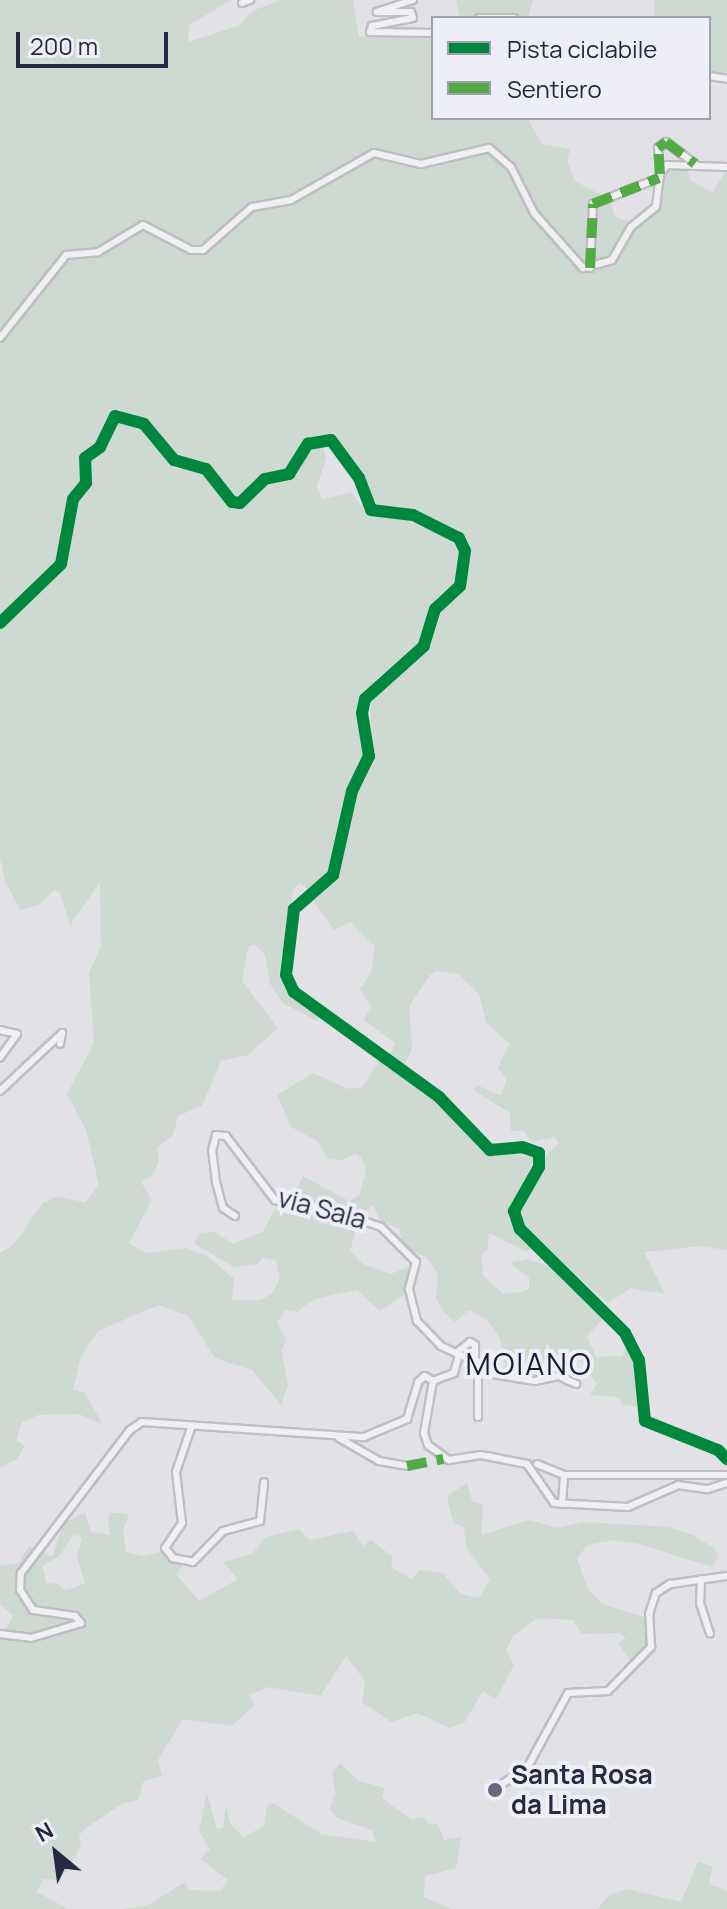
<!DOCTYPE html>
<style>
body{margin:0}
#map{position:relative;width:727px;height:1909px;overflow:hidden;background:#e1e1e6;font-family:Manrope,sans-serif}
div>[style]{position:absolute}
.green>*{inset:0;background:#ced9d1}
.roads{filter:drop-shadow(2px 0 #bebec4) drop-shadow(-2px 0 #bebec4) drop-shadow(0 2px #bebec4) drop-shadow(0 -2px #bebec4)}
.minor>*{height:6px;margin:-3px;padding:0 3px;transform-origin:3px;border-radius:3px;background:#f0f0f3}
.quiet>*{height:10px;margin-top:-5px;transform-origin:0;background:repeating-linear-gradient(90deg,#53ab46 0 20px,transparent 0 30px)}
.cycleway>*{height:12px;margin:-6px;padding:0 6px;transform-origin:6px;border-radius:6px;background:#00873e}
.dots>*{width:22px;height:22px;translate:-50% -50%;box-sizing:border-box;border:4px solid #eeeff6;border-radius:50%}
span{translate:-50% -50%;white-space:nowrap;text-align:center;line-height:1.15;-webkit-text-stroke:8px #eeeff6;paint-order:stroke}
.street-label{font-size:26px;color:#262941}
.poi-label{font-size:26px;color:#262941;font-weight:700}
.left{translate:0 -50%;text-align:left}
.quarter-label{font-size:30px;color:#181b32;letter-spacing:2px}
.legend{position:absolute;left:431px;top:16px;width:280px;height:104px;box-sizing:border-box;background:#eeeff6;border:2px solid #9ea0ae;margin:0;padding:10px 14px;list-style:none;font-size:24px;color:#262941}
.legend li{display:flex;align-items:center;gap:16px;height:40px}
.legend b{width:40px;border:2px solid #9ea0ae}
.north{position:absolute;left:16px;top:1813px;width:80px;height:80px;-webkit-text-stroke:6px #eeeff6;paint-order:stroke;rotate:331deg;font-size:22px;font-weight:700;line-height:32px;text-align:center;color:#262941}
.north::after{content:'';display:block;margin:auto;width:28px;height:36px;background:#262941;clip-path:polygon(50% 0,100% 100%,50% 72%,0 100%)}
.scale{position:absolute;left:16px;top:32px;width:152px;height:36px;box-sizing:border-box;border:4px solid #262941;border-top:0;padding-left:10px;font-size:24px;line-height:28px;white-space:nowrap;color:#262941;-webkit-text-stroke:6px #eeeff6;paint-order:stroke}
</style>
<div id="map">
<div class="green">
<div style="clip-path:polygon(0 0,231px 0,189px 25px,188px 42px,238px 26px,252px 11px,281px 0,353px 0,359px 37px,433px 35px,433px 118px,527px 118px,542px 144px,570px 149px,567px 161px,575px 181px,610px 200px,615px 217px,632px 222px,610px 258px,584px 266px,537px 212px,514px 165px,490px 146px,421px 161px,378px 149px,351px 159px,290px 198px,251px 204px,202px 248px,143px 222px,97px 249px,65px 252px,0 332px)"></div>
<div style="clip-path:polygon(456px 0,533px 0,528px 18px,460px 18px)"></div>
<div style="clip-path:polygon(655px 0,727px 0,727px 72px,709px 73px,709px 18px,654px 18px)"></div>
<div style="clip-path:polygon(487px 151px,509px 169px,532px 215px,582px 272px,614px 263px,636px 225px,661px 203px,661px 180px,667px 168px,687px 167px,690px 180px,712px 193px,727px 169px,727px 1250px,699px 1246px,644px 1252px,665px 1294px,631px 1288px,608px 1303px,526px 1230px,521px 1211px,525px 1195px,548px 1153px,559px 1143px,554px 1137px,533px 1142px,523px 1131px,511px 1131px,510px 1113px,474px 1090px,477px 1085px,501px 1096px,507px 1079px,498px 1068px,509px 1044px,486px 1022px,479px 994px,458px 974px,436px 971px,430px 975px,409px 1006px,412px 1048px,404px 1067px,389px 1056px,395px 1043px,363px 1019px,372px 1008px,360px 989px,371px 973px,375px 947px,350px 922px,334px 930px,311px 898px,339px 873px,356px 787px,371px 757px,371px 700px,425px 650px,440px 611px,463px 590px,471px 552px,465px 535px,414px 512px,373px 507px,362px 477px,332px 437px,306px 442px,287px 471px,264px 476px,234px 499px,208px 467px,176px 457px,145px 421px,114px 413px,97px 445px,82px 457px,83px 483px,70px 498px,58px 562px,0 618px,0 346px,10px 325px,67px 258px,99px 255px,143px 228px,190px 253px,204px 253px,254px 210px,293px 203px,370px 157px,383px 155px,421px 167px)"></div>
<div style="clip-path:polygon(121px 419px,143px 430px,175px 469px,201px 469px,230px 506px,247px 503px,269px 484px,295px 473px,305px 454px,323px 445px,326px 458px,317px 487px,322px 499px,352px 493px,369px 515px,404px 519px,443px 536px,458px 547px,461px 571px,457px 586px,432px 606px,421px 641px,375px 680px,360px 702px,364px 756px,349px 784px,330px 874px,308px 889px,299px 883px,293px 890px,279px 972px,287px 990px,324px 1018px,315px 1020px,283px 1003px,270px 984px,265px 955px,254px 944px,248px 947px,242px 981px,278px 1028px,248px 1055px,221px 1061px,202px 1106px,178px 1116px,173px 1135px,157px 1148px,159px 1162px,153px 1174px,141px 1182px,152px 1200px,129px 1243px,146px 1253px,187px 1248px,209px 1257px,234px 1279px,232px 1300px,260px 1300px,272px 1294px,280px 1278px,276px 1260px,263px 1257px,258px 1264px,234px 1267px,194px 1243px,201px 1233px,215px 1232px,233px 1244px,263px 1232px,273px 1212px,291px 1203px,303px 1176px,349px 1201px,359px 1196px,366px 1170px,361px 1157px,355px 1153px,342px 1160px,328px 1159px,317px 1141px,291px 1127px,277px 1095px,313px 1073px,349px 1089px,362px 1087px,381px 1059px,443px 1104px,486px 1150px,534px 1157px,512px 1213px,520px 1236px,534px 1249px,525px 1251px,489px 1233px,487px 1251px,481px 1255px,483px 1275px,503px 1294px,523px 1292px,529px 1289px,529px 1277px,510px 1263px,527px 1259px,554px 1268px,606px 1316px,587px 1336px,596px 1357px,622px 1356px,628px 1344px,637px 1369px,637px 1406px,624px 1405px,618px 1397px,590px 1395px,597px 1384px,574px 1351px,555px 1356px,561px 1373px,543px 1381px,507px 1375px,500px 1338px,487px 1320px,469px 1310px,455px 1322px,443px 1311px,436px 1299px,438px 1274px,427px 1258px,403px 1246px,399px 1229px,380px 1220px,373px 1205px,360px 1215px,350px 1251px,363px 1264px,391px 1274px,408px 1267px,405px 1294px,380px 1311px,357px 1290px,314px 1299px,297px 1312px,285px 1310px,277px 1322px,286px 1341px,281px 1350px,288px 1385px,281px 1405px,252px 1370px,215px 1358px,188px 1316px,159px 1305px,98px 1331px,81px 1356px,73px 1390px,85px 1393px,103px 1425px,79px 1414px,38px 1415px,22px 1422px,16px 1440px,25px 1446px,17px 1459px,0 1468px,0 1253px,13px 1245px,43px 1203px,56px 1197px,85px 1202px,99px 1185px,86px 1130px,67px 1094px,94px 1043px,89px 973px,101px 946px,100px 882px,70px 925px,60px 893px,54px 890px,39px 905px,20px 910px,5px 881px,0 858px,0 627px,62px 568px,76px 503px,90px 485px,89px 459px,109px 437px,112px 422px)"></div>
<div style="clip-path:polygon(evenodd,467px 1483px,472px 1501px,483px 1504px,481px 1535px,530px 1520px,557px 1528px,583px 1522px,669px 1527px,693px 1535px,714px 1548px,718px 1557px,712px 1567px,640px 1544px,614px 1540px,587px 1545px,577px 1559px,589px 1591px,603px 1604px,646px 1618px,648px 1648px,631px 1662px,618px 1643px,626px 1639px,620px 1633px,582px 1634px,573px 1620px,537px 1618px,512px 1637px,506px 1651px,514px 1665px,496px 1699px,483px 1691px,464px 1723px,449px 1728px,418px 1713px,391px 1722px,362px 1702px,365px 1681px,346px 1656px,320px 1696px,268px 1687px,249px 1695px,255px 1705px,231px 1726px,183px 1719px,158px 1760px,162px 1776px,143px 1782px,138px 1800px,123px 1803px,89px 1826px,79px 1835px,81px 1846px,67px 1871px,57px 1880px,43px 1879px,37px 1892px,68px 1909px,0 1909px,0 1639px,13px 1616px,0 1604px,0 1566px,19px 1563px,29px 1546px,52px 1557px,64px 1523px,85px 1512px,91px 1532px,110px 1535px,108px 1519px,111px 1513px,122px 1513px,129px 1515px,123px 1530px,126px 1552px,143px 1556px,161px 1552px,183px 1566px,176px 1574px,199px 1601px,238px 1579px,223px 1562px,252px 1554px,266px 1537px,299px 1529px,310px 1540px,353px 1531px,363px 1546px,371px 1540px,393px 1557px,391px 1567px,411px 1579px,420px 1570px,442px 1573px,461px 1594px,479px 1598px,490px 1579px,466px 1547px,464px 1528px,453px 1522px,447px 1496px,467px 1483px,74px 1534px,82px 1538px,77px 1557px,85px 1583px,66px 1591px,57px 1583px,47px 1584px,42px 1566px,59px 1556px,74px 1534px)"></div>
<div style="clip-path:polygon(340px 1763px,359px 1781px,385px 1788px,382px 1798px,412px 1820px,422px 1817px,429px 1824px,438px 1824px,444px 1840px,461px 1837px,456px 1868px,425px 1876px,424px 1897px,451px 1909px,121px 1909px,146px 1906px,184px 1883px,190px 1890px,220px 1891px,228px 1880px,200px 1859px,210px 1849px,199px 1831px,207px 1793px,217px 1829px,223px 1827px,226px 1806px,230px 1824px,244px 1838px,264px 1825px,267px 1806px,273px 1803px,321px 1834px,376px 1842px,372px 1830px,339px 1819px,329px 1809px,336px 1794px,332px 1774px)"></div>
<div style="clip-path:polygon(698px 1862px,713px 1866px,709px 1884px,727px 1891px,727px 1909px,598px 1909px,609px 1895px,627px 1889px,681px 1902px)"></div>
</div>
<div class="roads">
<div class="minor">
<div style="left:413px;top:0;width:38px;rotate:162deg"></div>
<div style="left:377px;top:12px;width:34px"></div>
<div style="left:411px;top:12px;width:6px;rotate:72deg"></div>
<div style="left:413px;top:18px;width:42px;rotate:169deg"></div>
<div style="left:372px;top:26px;width:6px;rotate:108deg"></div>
<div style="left:370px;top:32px;width:63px;rotate:0.9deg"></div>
<div style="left:242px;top:3px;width:9px;rotate:-21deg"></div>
<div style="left:479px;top:18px;width:35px"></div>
<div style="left:709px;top:76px;width:18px;rotate:9deg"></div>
<div style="left:660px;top:174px;width:26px;rotate:-94deg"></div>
<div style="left:658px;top:148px;width:10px;rotate:-37deg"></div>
<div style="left:666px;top:142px;width:36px;rotate:37deg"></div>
<div style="left:590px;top:268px;width:64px;rotate:-87.3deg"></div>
<div style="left:593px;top:204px;width:71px;rotate:-21.5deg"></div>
<div style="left:0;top:338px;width:106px;rotate:-51.5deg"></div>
<div style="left:66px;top:255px;width:32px;rotate:-5deg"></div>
<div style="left:98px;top:252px;width:52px;rotate:-31deg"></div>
<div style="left:143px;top:225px;width:54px;rotate:27.5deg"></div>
<div style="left:191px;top:250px;width:12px"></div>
<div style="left:203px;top:250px;width:65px;rotate:-41.3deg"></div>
<div style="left:252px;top:207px;width:40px;rotate:-10deg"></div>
<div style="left:291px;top:200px;width:95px;rotate:-29.5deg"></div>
<div style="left:374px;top:153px;width:48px;rotate:13.2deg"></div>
<div style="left:421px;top:164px;width:70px;rotate:-13.2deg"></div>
<div style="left:489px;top:148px;width:29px;rotate:41deg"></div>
<div style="left:511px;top:167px;width:51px;rotate:63.4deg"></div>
<div style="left:534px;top:213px;width:74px;rotate:48.3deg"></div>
<div style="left:583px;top:268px;width:30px;rotate:-15deg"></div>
<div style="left:612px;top:260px;width:38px;rotate:-60deg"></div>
<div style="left:631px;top:227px;width:32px;rotate:-39deg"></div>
<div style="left:656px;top:207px;width:33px;rotate:-83deg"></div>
<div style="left:660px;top:174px;width:11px;rotate:-52deg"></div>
<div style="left:667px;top:165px;width:60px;rotate:1.9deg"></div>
<div style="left:0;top:623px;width:85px;rotate:-44deg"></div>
<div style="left:61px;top:564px;width:66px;rotate:-79.5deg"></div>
<div style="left:73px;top:499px;width:21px;rotate:-51deg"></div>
<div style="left:86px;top:483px;width:25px;rotate:-92deg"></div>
<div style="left:85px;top:458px;width:19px;rotate:-36deg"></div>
<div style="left:100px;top:447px;width:34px;rotate:-64deg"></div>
<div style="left:115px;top:416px;width:30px;rotate:15deg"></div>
<div style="left:144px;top:424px;width:47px;rotate:50.2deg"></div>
<div style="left:174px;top:460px;width:33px;rotate:16deg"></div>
<div style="left:206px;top:469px;width:42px;rotate:51.8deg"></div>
<div style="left:232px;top:502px;width:8px;rotate:7deg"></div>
<div style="left:240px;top:503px;width:35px;rotate:-44deg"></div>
<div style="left:265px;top:479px;width:25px;rotate:-12deg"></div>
<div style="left:289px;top:474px;width:36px;rotate:-58deg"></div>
<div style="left:308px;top:444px;width:23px;rotate:-10deg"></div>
<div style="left:331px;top:440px;width:47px;rotate:53.6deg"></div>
<div style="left:359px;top:478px;width:34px;rotate:69deg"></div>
<div style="left:371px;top:510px;width:42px;rotate:6.8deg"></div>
<div style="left:413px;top:515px;width:51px;rotate:26.6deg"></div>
<div style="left:459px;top:538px;width:14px;rotate:65deg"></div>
<div style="left:465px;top:551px;width:35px;rotate:98deg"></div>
<div style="left:460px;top:586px;width:34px;rotate:137deg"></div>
<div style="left:435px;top:609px;width:39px;rotate:107deg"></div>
<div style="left:424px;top:646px;width:79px;rotate:138.1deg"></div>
<div style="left:365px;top:699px;width:14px;rotate:102deg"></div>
<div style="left:362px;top:713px;width:44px;rotate:80.8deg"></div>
<div style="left:369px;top:756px;width:39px;rotate:116deg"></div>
<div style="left:352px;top:791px;width:86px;rotate:102.7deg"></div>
<div style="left:333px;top:875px;width:52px;rotate:138.9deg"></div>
<div style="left:294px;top:909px;width:66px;rotate:96.9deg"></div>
<div style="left:286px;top:975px;width:19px;rotate:65deg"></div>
<div style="left:294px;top:992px;width:179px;rotate:35.9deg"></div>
<div style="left:439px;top:1097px;width:74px;rotate:46.1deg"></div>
<div style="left:490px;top:1150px;width:32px;rotate:-5deg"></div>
<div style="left:522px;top:1147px;width:18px;rotate:19deg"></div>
<div style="left:539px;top:1153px;width:14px;rotate:90deg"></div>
<div style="left:539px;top:1167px;width:51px;rotate:119.6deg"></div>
<div style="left:514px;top:1211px;width:19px;rotate:72deg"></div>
<div style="left:520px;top:1229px;width:148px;rotate:44.7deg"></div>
<div style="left:625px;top:1333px;width:30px;rotate:63deg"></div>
<div style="left:639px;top:1360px;width:61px;rotate:84.4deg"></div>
<div style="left:645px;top:1421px;width:79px;rotate:21.7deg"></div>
<div style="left:718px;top:1450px;width:13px;rotate:45deg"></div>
<div style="left:0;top:1030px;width:17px;rotate:13deg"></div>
<div style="left:17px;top:1034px;width:29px;rotate:126deg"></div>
<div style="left:0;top:1091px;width:85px;rotate:-43.1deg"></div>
<div style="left:62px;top:1033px;width:11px;rotate:100deg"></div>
<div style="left:235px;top:1216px;width:14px;rotate:-146deg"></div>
<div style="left:223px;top:1208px;width:27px;rotate:-105deg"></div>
<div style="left:216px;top:1182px;width:31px;rotate:-97deg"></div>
<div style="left:212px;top:1151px;width:16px;rotate:-76deg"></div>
<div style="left:216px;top:1135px;width:10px;rotate:6deg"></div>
<div style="left:226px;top:1136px;width:81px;rotate:52.6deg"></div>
<div style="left:275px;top:1200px;width:59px;rotate:9.8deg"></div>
<div style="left:333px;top:1210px;width:51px;rotate:19.5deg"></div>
<div style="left:381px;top:1227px;width:49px;rotate:45deg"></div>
<div style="left:416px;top:1262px;width:28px;rotate:105deg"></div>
<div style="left:409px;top:1289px;width:33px;rotate:76deg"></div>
<div style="left:417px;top:1321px;width:35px;rotate:46deg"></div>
<div style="left:441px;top:1346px;width:29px;rotate:25deg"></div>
<div style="left:467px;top:1358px;width:17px;rotate:50deg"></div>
<div style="left:478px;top:1371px;width:46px;rotate:90deg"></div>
<div style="left:456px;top:1353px;width:18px;rotate:-38deg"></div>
<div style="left:470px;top:1342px;width:6px;rotate:31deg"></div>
<div style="left:475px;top:1345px;width:14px;rotate:90deg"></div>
<div style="left:475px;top:1359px;width:23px;rotate:40deg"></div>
<div style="left:493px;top:1374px;width:43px;rotate:9.5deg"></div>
<div style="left:535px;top:1381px;width:25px;rotate:-12deg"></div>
<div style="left:559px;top:1376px;width:19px;rotate:25deg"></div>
<div style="left:433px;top:1381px;width:22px;rotate:-21deg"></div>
<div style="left:454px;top:1373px;width:20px;rotate:-75deg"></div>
<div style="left:191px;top:1428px;width:46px;rotate:108.8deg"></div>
<div style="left:176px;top:1472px;width:51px;rotate:83.3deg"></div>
<div style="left:182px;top:1523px;width:30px;rotate:124deg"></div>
<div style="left:165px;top:1548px;width:13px;rotate:51deg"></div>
<div style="left:173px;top:1558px;width:20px;rotate:11deg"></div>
<div style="left:193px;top:1562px;width:43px;rotate:-45.9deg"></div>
<div style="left:223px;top:1531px;width:38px;rotate:-15deg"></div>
<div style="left:260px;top:1521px;width:39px;rotate:-84deg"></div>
<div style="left:339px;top:1438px;width:46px;rotate:29.9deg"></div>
<div style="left:379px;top:1461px;width:28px;rotate:10deg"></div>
<div style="left:537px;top:1464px;width:29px;rotate:22deg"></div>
<div style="left:564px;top:1475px;width:163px"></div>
<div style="left:562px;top:1504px;width:29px;rotate:-86deg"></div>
<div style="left:701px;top:1579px;width:24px;rotate:92deg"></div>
<div style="left:700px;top:1603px;width:32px;rotate:72deg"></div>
<div style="left:0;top:1634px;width:31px;rotate:7deg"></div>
<div style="left:31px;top:1638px;width:52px;rotate:-16.7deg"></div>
<div style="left:81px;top:1623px;width:9px;rotate:-131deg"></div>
<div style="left:75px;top:1616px;width:42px;rotate:-171.9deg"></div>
<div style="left:33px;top:1610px;width:24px;rotate:-123deg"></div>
<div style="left:20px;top:1590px;width:17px;rotate:-87deg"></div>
<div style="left:21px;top:1573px;width:180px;rotate:-52.7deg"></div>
<div style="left:130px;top:1430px;width:14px;rotate:-34deg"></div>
<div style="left:142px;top:1422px;width:223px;rotate:3.9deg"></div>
<div style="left:364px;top:1437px;width:47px;rotate:-22.7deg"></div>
<div style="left:407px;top:1419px;width:39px;rotate:-73deg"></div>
<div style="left:418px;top:1382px;width:9px;rotate:-41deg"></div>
<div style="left:425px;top:1376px;width:9px;rotate:32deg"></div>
<div style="left:433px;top:1381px;width:53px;rotate:99.8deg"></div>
<div style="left:424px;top:1433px;width:13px;rotate:72deg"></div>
<div style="left:428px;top:1445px;width:26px;rotate:36deg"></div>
<div style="left:449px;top:1460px;width:32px;rotate:-9deg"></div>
<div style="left:481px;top:1455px;width:47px;rotate:11.1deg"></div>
<div style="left:527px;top:1464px;width:47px;rotate:55.3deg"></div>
<div style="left:554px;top:1503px;width:74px;rotate:3.1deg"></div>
<div style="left:628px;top:1507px;width:55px;rotate:-23.7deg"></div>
<div style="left:678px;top:1485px;width:30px;rotate:8deg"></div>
<div style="left:708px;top:1489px;width:20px;rotate:-18deg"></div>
<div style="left:496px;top:1788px;width:37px;rotate:-33deg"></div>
<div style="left:527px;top:1768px;width:85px;rotate:-61.3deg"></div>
<div style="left:568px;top:1693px;width:40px;rotate:-2.9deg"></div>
<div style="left:608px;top:1691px;width:62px;rotate:-45.7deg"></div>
<div style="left:651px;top:1647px;width:33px;rotate:-93deg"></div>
<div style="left:649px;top:1614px;width:22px;rotate:-72deg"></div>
<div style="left:656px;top:1593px;width:17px;rotate:-33deg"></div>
<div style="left:670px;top:1584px;width:58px;rotate:-8deg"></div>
</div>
</div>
<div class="quiet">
<div style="left:660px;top:174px;width:26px;rotate:-94deg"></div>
<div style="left:658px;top:148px;width:10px;rotate:-37deg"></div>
<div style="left:666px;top:142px;width:36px;rotate:37deg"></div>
<div style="left:590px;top:268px;width:64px;rotate:-87.3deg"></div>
<div style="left:593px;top:204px;width:71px;rotate:-21.5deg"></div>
<div style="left:407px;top:1466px;width:37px;rotate:-11deg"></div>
</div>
<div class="cycleway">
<div style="left:0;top:623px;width:85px;rotate:-44deg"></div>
<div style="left:61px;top:564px;width:66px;rotate:-79.5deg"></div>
<div style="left:73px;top:499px;width:21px;rotate:-51deg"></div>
<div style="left:86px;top:483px;width:25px;rotate:-92deg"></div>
<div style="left:85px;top:458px;width:19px;rotate:-36deg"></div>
<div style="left:100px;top:447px;width:34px;rotate:-64deg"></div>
<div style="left:115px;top:416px;width:30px;rotate:15deg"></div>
<div style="left:144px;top:424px;width:47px;rotate:50.2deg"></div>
<div style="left:174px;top:460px;width:33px;rotate:16deg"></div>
<div style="left:206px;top:469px;width:42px;rotate:51.8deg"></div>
<div style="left:232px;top:502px;width:8px;rotate:7deg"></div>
<div style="left:240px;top:503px;width:35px;rotate:-44deg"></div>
<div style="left:265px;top:479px;width:25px;rotate:-12deg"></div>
<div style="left:289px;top:474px;width:36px;rotate:-58deg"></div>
<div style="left:308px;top:444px;width:23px;rotate:-10deg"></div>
<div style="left:331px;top:440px;width:47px;rotate:53.6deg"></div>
<div style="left:359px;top:478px;width:34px;rotate:69deg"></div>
<div style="left:371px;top:510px;width:42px;rotate:6.8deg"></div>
<div style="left:413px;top:515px;width:51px;rotate:26.6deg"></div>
<div style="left:459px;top:538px;width:14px;rotate:65deg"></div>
<div style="left:465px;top:551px;width:35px;rotate:98deg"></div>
<div style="left:460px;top:586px;width:34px;rotate:137deg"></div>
<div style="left:435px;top:609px;width:39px;rotate:107deg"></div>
<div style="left:424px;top:646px;width:79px;rotate:138.1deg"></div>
<div style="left:365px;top:699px;width:14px;rotate:102deg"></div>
<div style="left:362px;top:713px;width:44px;rotate:80.8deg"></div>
<div style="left:369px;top:756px;width:39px;rotate:116deg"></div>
<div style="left:352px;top:791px;width:86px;rotate:102.7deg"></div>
<div style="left:333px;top:875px;width:52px;rotate:138.9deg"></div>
<div style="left:294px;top:909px;width:66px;rotate:96.9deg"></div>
<div style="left:286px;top:975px;width:19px;rotate:65deg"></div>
<div style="left:294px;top:992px;width:179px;rotate:35.9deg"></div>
<div style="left:439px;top:1097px;width:74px;rotate:46.1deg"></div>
<div style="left:490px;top:1150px;width:32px;rotate:-5deg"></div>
<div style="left:522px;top:1147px;width:18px;rotate:19deg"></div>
<div style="left:539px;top:1153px;width:14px;rotate:90deg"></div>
<div style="left:539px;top:1167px;width:51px;rotate:119.6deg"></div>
<div style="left:514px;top:1211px;width:19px;rotate:72deg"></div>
<div style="left:520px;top:1229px;width:148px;rotate:44.7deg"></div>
<div style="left:625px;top:1333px;width:30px;rotate:63deg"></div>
<div style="left:639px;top:1360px;width:61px;rotate:84.4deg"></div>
<div style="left:645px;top:1421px;width:79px;rotate:21.7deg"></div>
<div style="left:718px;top:1450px;width:13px;rotate:45deg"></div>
</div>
<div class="dots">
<div style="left:495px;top:1790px;background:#67697b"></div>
</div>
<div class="street-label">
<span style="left:322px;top:1209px;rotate:15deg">via Sala</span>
</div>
<div class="poi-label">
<span class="left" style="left:511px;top:1790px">Santa Rosa<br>da Lima</span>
</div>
<div class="quarter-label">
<span style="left:529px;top:1364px">MOIANO</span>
</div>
<ul class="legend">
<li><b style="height:10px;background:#00873e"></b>Pista ciclabile</li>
<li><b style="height:10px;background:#53ab46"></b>Sentiero</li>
</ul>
<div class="north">N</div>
<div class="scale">200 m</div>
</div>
